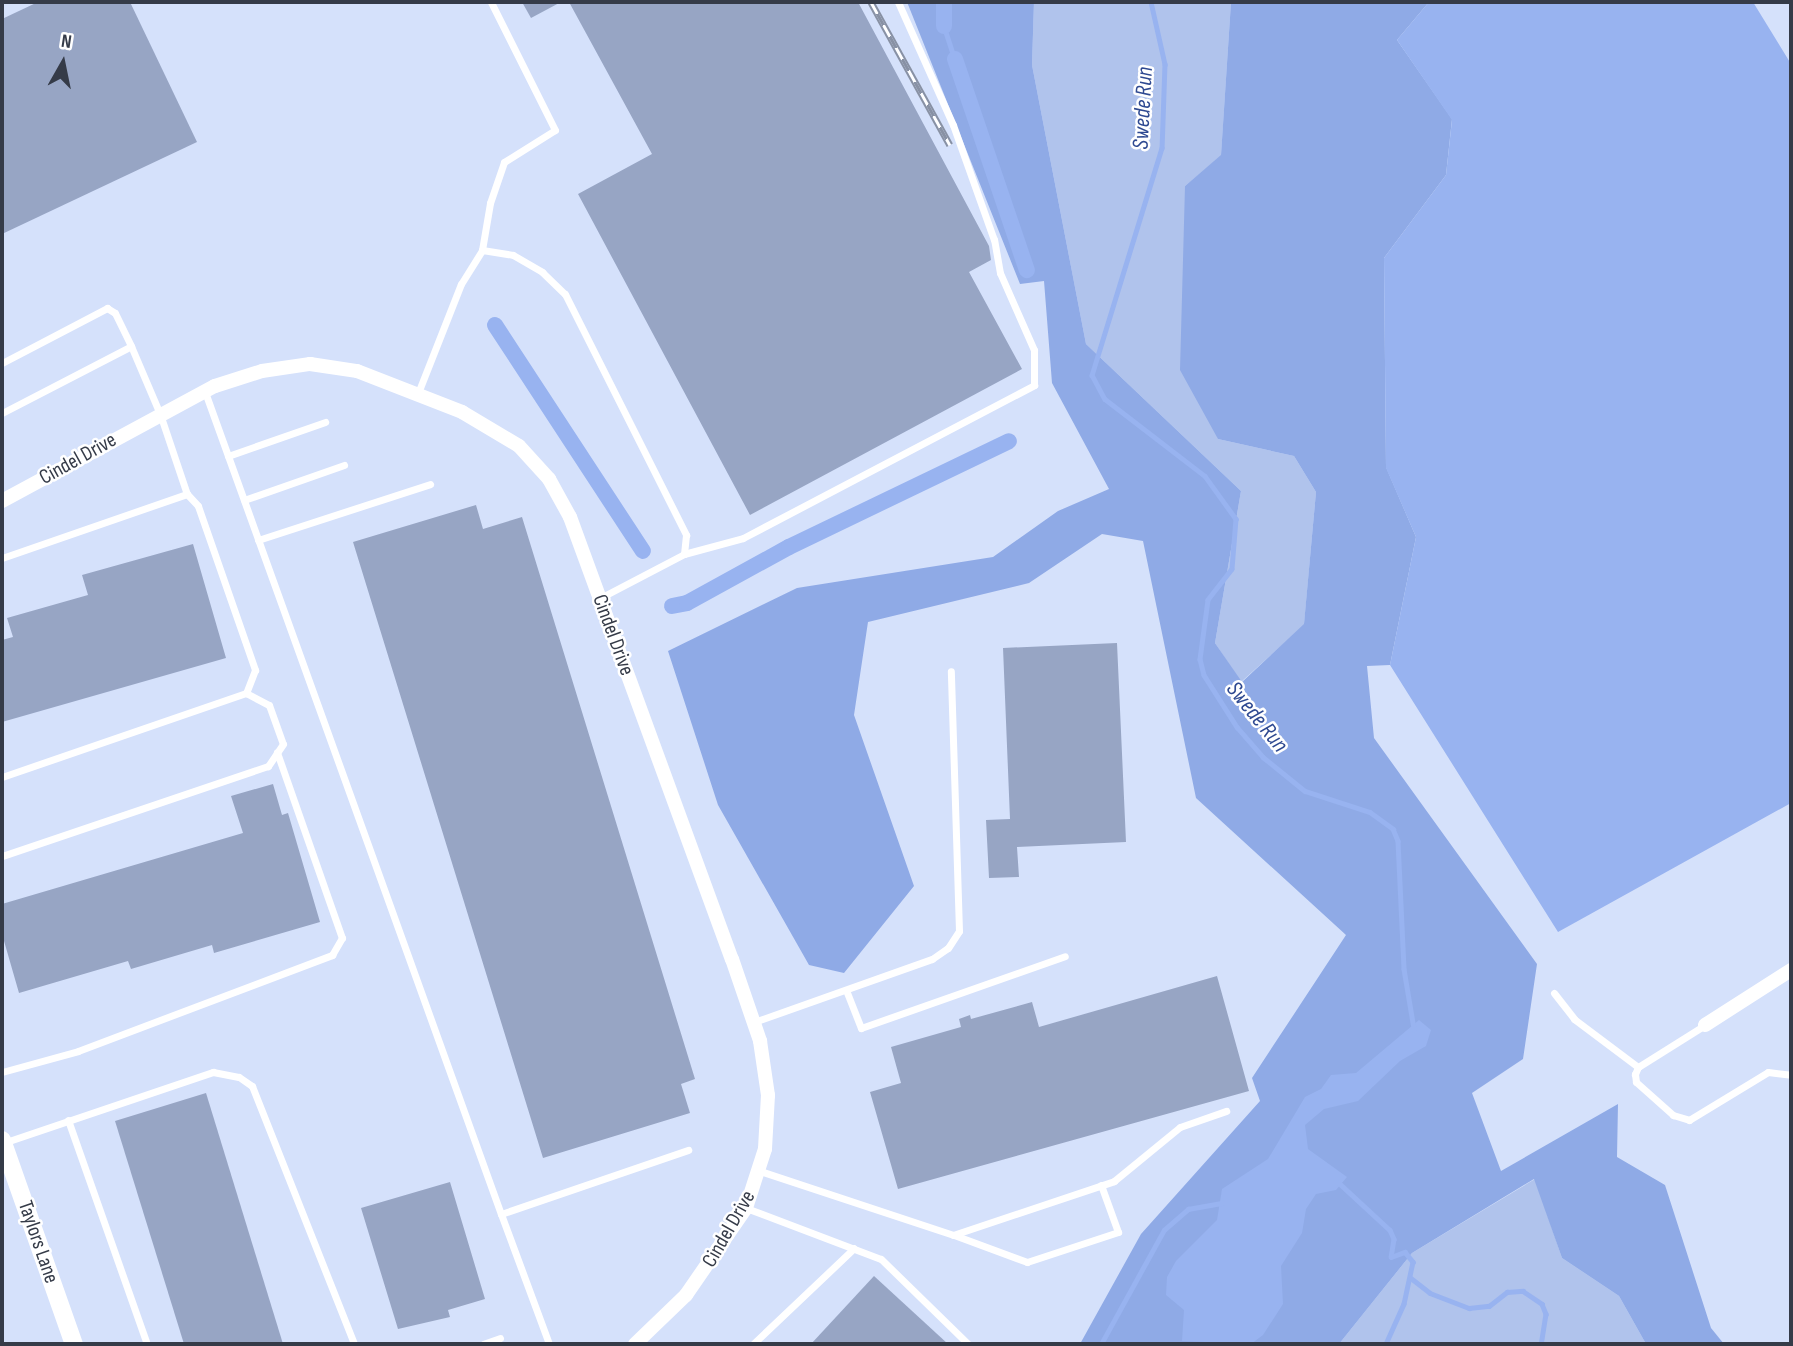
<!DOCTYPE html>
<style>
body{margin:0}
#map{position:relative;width:1793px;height:1346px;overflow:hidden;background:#d5e1fb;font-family:"Sofia Sans Condensed",sans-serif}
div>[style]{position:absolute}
.green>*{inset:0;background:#b0c3ec}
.forest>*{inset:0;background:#8faae6}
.water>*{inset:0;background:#98b3f0}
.stream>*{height:4.5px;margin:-2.25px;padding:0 2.25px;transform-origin:2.25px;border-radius:2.25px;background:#98b3f0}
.canal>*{height:16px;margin:-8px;padding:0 8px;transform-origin:8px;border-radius:8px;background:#98b3f0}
.building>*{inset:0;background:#97a5c4}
.service>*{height:7px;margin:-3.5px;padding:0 3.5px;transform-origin:3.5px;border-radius:3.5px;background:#fff}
.minor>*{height:14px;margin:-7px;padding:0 7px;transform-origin:7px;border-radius:7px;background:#fff}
.tertiary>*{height:18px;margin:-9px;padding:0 9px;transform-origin:9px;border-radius:9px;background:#fff}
.rail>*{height:7px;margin-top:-3.5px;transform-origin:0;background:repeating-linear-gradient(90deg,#fff 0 13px,#8891a4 0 26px);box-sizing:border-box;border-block:2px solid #8891a4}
span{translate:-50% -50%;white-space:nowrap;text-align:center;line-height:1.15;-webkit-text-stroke:5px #fff;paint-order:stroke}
.street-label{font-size:21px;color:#353b48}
.water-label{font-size:23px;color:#2e4991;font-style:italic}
.frame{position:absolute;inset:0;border:4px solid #353b48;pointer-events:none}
.north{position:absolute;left:28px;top:28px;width:70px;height:70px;-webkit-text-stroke:5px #fff;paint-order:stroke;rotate:9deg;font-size:19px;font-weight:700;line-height:28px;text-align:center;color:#353b48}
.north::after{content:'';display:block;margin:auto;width:24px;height:32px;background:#353b48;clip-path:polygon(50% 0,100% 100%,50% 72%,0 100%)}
</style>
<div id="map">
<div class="green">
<div style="clip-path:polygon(1034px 2px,1231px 2px,1221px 156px,1185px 186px,1218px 439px,1294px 456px,1316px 492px,1304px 625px,1241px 682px,1215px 643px,1241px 491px,1086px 344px,1032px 65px)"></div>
<div style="clip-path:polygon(1535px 1179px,1562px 1258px,1619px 1296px,1646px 1344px,1339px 1344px,1412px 1253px)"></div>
</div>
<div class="forest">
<div style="clip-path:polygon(907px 2px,1034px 2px,1032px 65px,1086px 344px,1241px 491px,1215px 643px,1242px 682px,1304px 624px,1316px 492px,1294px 456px,1218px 439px,1180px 370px,1185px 186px,1221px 155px,1231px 2px,1429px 2px,1397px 40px,1452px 119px,1446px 175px,1384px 258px,1386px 467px,1416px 537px,1390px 665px,1367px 666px,1374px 738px,1537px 964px,1523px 1059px,1472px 1093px,1501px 1171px,1618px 1104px,1617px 1157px,1665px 1185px,1711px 1328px,1724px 1344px,1646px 1344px,1619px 1296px,1562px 1258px,1534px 1179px,1412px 1253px,1339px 1344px,1080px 1344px,1141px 1234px,1260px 1101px,1252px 1078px,1346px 935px,1196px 798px,1143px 541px,1102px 534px,1029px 583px,868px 622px,854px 715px,914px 886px,844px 973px,809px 965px,718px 805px,668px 651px,797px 588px,993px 557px,1058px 511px,1109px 489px,1052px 383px,1044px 281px,1020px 284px)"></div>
</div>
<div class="water">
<div style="clip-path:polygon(1429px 2px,1753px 2px,1791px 64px,1791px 803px,1558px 932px,1390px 665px,1416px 537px,1386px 468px,1384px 258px,1446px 175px,1452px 120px,1397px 40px)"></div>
<div style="clip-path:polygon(1419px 1020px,1431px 1030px,1426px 1046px,1400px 1061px,1358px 1101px,1324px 1109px,1305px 1125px,1308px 1149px,1347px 1177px,1336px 1190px,1316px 1194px,1306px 1209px,1302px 1233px,1281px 1266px,1283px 1304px,1263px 1335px,1251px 1344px,1182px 1341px,1184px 1310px,1166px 1295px,1167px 1277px,1176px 1261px,1217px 1220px,1222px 1189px,1268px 1159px,1305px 1097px,1321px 1089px,1331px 1075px,1356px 1073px)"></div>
</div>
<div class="stream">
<div style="left:1151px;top:2px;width:64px;rotate:77.3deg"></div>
<div style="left:1165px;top:64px;width:84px;rotate:92deg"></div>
<div style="left:1162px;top:148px;width:238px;rotate:107.1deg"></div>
<div style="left:1092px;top:375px;width:27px;rotate:62deg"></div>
<div style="left:1105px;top:399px;width:126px;rotate:37.6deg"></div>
<div style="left:1205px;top:476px;width:53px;rotate:54.2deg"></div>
<div style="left:1236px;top:519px;width:50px;rotate:94.6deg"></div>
<div style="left:1232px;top:569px;width:39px;rotate:128deg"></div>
<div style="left:1208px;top:600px;width:60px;rotate:97.7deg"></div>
<div style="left:1200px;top:659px;width:16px;rotate:76deg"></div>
<div style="left:1204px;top:675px;width:62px;rotate:57.6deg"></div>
<div style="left:1237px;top:727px;width:40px;rotate:49deg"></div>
<div style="left:1263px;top:757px;width:54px;rotate:39deg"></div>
<div style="left:1305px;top:791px;width:68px;rotate:17.9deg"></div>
<div style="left:1370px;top:812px;width:29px;rotate:36deg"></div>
<div style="left:1393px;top:829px;width:13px;rotate:67deg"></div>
<div style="left:1398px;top:841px;width:128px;rotate:87.3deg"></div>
<div style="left:1404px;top:969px;width:61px;rotate:80.5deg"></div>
<div style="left:944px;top:26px;width:35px;rotate:72deg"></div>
<div style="left:1339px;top:1183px;width:69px;rotate:42.7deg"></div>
<div style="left:1390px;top:1230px;width:10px;rotate:66deg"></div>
<div style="left:1394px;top:1239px;width:18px;rotate:99deg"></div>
<div style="left:1391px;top:1257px;width:15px;rotate:-20deg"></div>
<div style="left:1405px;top:1252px;width:13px;rotate:51deg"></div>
<div style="left:1413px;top:1262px;width:43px;rotate:102.1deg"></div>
<div style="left:1404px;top:1304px;width:44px;rotate:114.2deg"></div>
<div style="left:1411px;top:1278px;width:24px;rotate:38deg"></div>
<div style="left:1430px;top:1293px;width:42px;rotate:21deg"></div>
<div style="left:1469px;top:1308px;width:20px;rotate:-6deg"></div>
<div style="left:1489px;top:1306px;width:23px;rotate:-38deg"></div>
<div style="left:1507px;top:1292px;width:16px;rotate:-4deg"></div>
<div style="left:1523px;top:1291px;width:23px;rotate:34deg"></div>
<div style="left:1542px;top:1304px;width:11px;rotate:68deg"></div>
<div style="left:1546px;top:1314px;width:30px;rotate:99deg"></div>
<div style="left:1101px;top:1344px;width:130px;rotate:-61.1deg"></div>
<div style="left:1164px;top:1230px;width:32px;rotate:-41deg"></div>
<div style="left:1188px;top:1209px;width:35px;rotate:-10deg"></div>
</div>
<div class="canal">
<div style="left:944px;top:26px;width:24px;rotate:-90deg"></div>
<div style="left:955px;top:59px;width:223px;rotate:71.2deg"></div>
<div style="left:495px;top:325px;width:270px;rotate:56.8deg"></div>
<div style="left:672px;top:606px;width:15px;rotate:-11deg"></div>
<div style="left:687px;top:603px;width:116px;rotate:-28.8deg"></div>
<div style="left:789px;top:547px;width:244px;rotate:-25.7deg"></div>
</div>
<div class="building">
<div style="clip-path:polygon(38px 2px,130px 2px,197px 142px,2px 234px,2px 19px)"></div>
<div style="clip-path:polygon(522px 2px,561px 2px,531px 18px)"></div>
<div style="clip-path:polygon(569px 2px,858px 2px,989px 246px,991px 260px,969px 272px,1022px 369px,750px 515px,578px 194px,652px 154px)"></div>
<div style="clip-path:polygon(476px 505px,483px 529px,522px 517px,695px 1079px,681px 1084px,690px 1113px,543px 1158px,353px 542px)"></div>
<div style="clip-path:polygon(193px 544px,226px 658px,2px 722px,2px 640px,13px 637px,7px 618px,88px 595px,82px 575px)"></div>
<div style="clip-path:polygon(1117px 643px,1126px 842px,1017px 847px,1019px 877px,989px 878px,986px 820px,1010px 819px,1003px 648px)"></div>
<div style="clip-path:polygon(273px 784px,282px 815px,288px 813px,320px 922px,214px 953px,212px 945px,131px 969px,128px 961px,19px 993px,2px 934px,2px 904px,243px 833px,231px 796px)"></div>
<div style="clip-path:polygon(1217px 976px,1249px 1091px,898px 1189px,870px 1092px,901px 1083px,891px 1047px,961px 1027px,959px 1019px,970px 1015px,971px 1019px,1032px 1002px,1039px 1027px)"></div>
<div style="clip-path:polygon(206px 1093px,283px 1344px,184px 1344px,115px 1121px)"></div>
<div style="clip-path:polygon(450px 1182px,485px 1299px,448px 1310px,450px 1317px,398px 1329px,361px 1208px)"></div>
<div style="clip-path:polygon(874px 1276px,948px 1344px,811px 1344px)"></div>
</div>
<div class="service">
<div style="left:482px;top:250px;width:31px;rotate:9deg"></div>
<div style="left:513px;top:255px;width:34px;rotate:30deg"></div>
<div style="left:542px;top:272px;width:32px;rotate:44deg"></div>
<div style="left:565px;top:294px;width:270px;rotate:63.3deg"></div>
<div style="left:686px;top:535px;width:19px;rotate:96deg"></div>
<div style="left:2px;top:363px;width:119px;rotate:-27.6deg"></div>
<div style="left:107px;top:308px;width:9px;rotate:32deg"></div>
<div style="left:115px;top:313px;width:37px;rotate:64deg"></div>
<div style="left:205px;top:392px;width:874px;rotate:70.2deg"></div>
<div style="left:501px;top:1214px;width:198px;rotate:-18.9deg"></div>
<div style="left:418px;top:393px;width:117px;rotate:-68.5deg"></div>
<div style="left:461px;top:284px;width:40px;rotate:-58deg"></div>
<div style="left:482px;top:250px;width:48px;rotate:-80.3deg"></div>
<div style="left:490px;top:203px;width:43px;rotate:-71.1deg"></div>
<div style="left:504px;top:162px;width:60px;rotate:-32.1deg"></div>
<div style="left:555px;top:130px;width:143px;rotate:-116.6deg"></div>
<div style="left:2px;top:413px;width:145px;rotate:-27.4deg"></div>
<div style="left:131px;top:346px;width:74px;rotate:66.9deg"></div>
<div style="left:160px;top:414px;width:84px;rotate:71.4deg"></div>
<div style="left:228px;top:456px;width:103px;rotate:-19.3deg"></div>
<div style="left:244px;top:500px;width:106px;rotate:-19.3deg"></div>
<div style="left:258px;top:540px;width:181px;rotate:-18deg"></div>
<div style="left:2px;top:558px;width:196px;rotate:-19.1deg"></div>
<div style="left:187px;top:494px;width:16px;rotate:47deg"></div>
<div style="left:198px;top:506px;width:174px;rotate:70.8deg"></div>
<div style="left:255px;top:670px;width:25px;rotate:111deg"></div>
<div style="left:600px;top:598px;width:95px;rotate:-27.6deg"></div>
<div style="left:684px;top:554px;width:61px;rotate:-15.2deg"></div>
<div style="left:743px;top:538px;width:329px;rotate:-27.7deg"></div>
<div style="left:1034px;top:385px;width:35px;rotate:-90deg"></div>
<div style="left:1034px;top:350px;width:84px;rotate:-113.8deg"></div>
<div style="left:1000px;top:273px;width:34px;rotate:-100deg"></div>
<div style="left:994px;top:240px;width:122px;rotate:-109.6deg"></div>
<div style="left:953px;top:125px;width:135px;rotate:-114.1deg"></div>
<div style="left:2px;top:777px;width:258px;rotate:-19deg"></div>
<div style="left:246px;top:693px;width:26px;rotate:28deg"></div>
<div style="left:269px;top:705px;width:41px;rotate:70.3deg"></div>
<div style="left:283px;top:744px;width:27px;rotate:124deg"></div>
<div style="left:268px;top:766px;width:281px;rotate:161.3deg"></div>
<div style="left:846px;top:990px;width:41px;rotate:68.5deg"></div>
<div style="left:861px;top:1028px;width:216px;rotate:-19.4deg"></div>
<div style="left:1554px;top:993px;width:33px;rotate:52deg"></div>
<div style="left:1574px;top:1019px;width:80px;rotate:36.9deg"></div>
<div style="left:754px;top:1022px;width:189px;rotate:-19.5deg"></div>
<div style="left:932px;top:959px;width:19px;rotate:-35deg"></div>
<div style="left:948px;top:948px;width:20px;rotate:-57deg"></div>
<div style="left:959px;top:931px;width:260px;rotate:-91.8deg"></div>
<div style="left:1705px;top:1025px;width:79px;rotate:147.9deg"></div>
<div style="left:1638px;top:1067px;width:8px;rotate:113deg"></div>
<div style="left:1635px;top:1074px;width:8px;rotate:83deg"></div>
<div style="left:1636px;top:1082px;width:50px;rotate:41.7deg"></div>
<div style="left:1673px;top:1115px;width:17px;rotate:17deg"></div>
<div style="left:1689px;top:1120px;width:92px;rotate:-31.3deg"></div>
<div style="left:1768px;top:1072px;width:23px;rotate:7deg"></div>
<div style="left:2px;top:1072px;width:79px;rotate:-15.4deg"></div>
<div style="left:78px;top:1051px;width:272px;rotate:-20.7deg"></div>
<div style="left:332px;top:955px;width:20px;rotate:-60deg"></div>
<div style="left:342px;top:938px;width:197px;rotate:-109.3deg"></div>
<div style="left:68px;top:1120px;width:238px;rotate:70.6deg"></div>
<div style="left:3px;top:1143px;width:222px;rotate:-18.7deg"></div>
<div style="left:213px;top:1072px;width:26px;rotate:11deg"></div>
<div style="left:239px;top:1077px;width:16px;rotate:35deg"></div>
<div style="left:252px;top:1086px;width:277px;rotate:68.4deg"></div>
<div style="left:760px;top:1171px;width:203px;rotate:18.3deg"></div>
<div style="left:953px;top:1235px;width:170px;rotate:-18.5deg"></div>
<div style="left:1114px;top:1181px;width:85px;rotate:-39.3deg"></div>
<div style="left:1180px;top:1127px;width:49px;rotate:-19.2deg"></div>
<div style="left:746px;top:1208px;width:144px;rotate:20.7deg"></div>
<div style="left:881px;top:1259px;width:122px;rotate:44.3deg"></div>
<div style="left:501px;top:1214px;width:139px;rotate:69.7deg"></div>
<div style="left:954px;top:1235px;width:78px;rotate:20.3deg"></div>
<div style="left:1027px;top:1262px;width:96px;rotate:-18.2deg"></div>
<div style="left:1118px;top:1232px;width:50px;rotate:-109.9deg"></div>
<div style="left:483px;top:1344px;width:18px;rotate:-19deg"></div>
<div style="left:753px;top:1344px;width:139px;rotate:-43.5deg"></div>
</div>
<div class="minor">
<div style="left:2px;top:501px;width:242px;rotate:-28.4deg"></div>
<div style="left:215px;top:386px;width:49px;rotate:-17.7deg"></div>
<div style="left:262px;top:371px;width:49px;rotate:-8.3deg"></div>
<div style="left:310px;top:364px;width:48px;rotate:8.5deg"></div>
<div style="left:357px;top:371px;width:113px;rotate:21.3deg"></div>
<div style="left:462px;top:412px;width:66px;rotate:30.8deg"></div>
<div style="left:519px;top:446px;width:45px;rotate:47.7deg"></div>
<div style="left:549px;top:479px;width:43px;rotate:61.1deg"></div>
<div style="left:570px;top:517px;width:471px;rotate:69.9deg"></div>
<div style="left:732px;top:959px;width:87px;rotate:71.1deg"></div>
<div style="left:760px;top:1041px;width:55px;rotate:81.6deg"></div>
<div style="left:768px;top:1095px;width:54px;rotate:93.2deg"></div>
<div style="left:765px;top:1149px;width:62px;rotate:107.9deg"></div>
<div style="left:746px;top:1208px;width:106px;rotate:124.6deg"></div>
<div style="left:686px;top:1295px;width:71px;rotate:136.1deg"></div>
<div style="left:1705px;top:1025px;width:102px;rotate:-32.6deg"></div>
</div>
<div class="tertiary">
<div style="left:2px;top:1140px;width:216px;rotate:70.6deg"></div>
</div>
<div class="rail">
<div style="left:871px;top:2px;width:163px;rotate:61.1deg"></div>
</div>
<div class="street-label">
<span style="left:78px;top:459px;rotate:-29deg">Cindel Drive</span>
<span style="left:613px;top:635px;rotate:70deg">Cindel Drive</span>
<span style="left:729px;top:1229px;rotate:-60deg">Cindel Drive</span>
<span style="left:38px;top:1242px;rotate:71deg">Taylors Lane</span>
</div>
<div class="water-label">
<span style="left:1143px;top:108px;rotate:-87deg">Swede Run</span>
<span style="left:1257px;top:717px;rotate:51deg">Swede Run</span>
</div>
<div class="frame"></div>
<div class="north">N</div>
</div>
